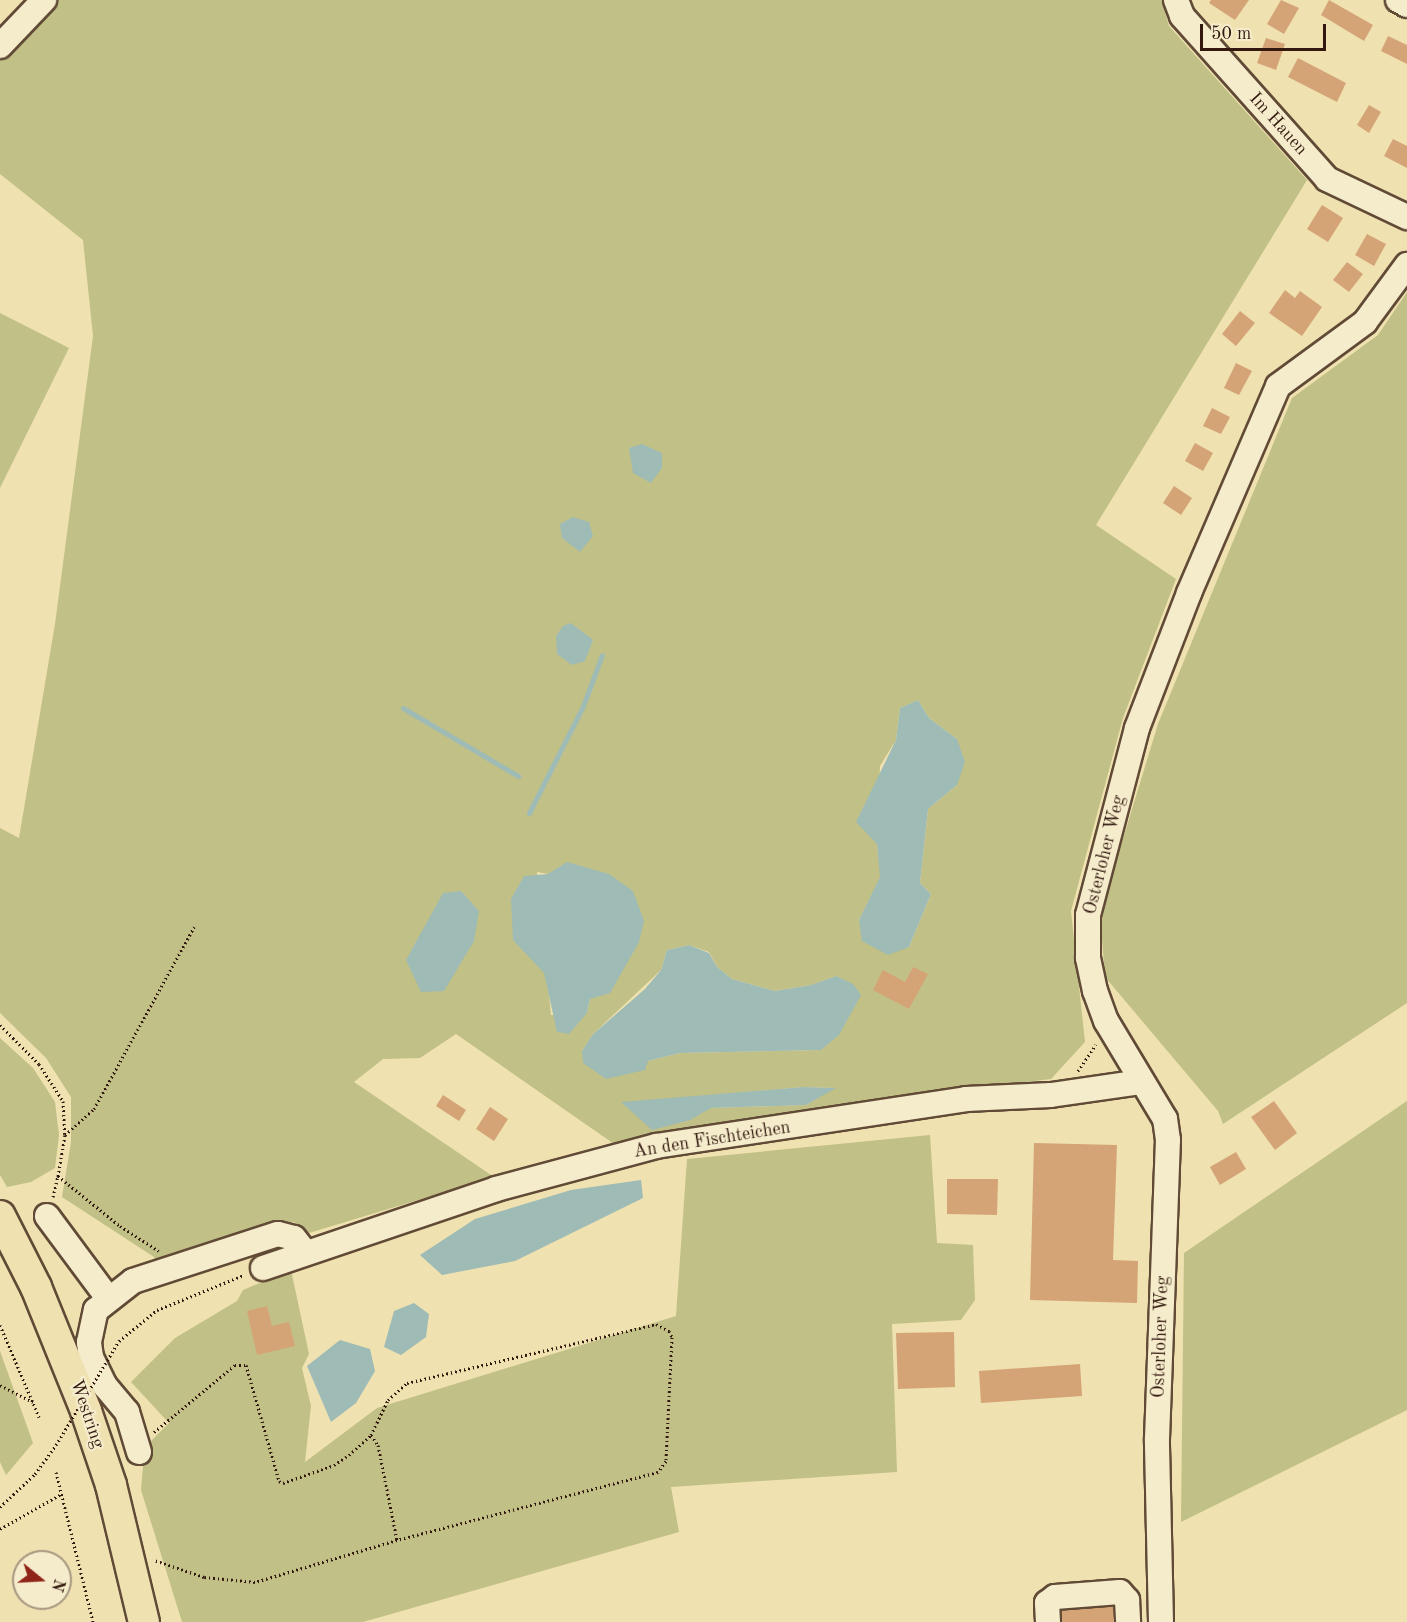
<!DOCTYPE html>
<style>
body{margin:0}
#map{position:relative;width:1407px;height:1622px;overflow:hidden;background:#efe1b0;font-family:"Old Standard TT",serif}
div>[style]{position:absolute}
.green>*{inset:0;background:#c1c086}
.water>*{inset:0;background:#9ebbb6}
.stream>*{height:5px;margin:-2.5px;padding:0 2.5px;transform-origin:2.5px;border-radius:2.5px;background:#9ebbb6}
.building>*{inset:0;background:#d5a476}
.path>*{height:3px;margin-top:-1.5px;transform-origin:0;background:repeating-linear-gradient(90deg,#32180e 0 1.5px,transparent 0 4.5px)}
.roads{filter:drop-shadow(2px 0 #614a36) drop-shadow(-2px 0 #614a36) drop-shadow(0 2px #614a36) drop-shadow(0 -2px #614a36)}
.minor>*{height:24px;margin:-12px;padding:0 12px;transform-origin:12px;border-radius:12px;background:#f5eccc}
.major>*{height:30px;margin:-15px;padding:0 15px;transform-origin:15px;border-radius:15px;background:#efe1b0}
.path-bridge>*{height:3px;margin-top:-1.5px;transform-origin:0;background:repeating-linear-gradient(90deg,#32180e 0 1.5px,transparent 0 4.5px)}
span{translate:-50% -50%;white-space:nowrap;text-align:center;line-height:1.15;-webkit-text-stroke:4.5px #f5eccc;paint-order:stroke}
.street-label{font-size:18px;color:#32180e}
.north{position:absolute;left:12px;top:1550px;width:60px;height:60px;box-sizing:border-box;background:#f5eccc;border:2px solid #a79780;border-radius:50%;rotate:108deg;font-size:16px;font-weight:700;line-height:24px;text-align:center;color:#32180e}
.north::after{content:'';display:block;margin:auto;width:21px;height:27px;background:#8f2418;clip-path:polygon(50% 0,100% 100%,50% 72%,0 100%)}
.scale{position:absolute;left:1200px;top:24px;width:126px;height:27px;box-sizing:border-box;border:3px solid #32180e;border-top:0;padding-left:8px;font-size:18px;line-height:21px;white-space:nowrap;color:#32180e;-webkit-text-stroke:4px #f5eccc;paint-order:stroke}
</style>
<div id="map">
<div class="green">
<div style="clip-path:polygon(evenodd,50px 0,1162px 0,1169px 26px,1307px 180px,1096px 525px,1176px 579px,1123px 718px,1071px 911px,1085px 1042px,1051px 1079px,942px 1092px,617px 1146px,456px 1034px,420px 1058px,383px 1059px,354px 1082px,494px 1177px,309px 1233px,294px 1222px,271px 1225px,158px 1267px,154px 1257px,62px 1197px,71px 1142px,71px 1097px,46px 1058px,0 1013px,0 828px,19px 838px,55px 624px,93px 336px,83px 240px,0 174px,0 52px,50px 0,918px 700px,929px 718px,957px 739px,957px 785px,928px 809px,920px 883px,931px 894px,909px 947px,859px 920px,881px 877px,877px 844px,880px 766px,896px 740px,900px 708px,918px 700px,50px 0,537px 872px,548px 874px,590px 999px,587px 1013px,551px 1015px,537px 872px,50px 0,689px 945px,709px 952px,717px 967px,732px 979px,775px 991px,811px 985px,836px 976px,821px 1050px,680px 1053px,648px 1061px,582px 1051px,593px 1034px,661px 970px,667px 950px,689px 945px,50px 0,804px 1087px,834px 1088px,806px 1105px,711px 1108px,622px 1103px,804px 1087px)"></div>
<div style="clip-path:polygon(1407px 292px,1407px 1003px,1223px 1124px,1218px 1111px,1105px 977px,1100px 914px,1158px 724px,1292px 398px,1378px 335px)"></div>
<div style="clip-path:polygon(0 313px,69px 348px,0 488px)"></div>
<div style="clip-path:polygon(0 1038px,33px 1068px,55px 1102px,59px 1135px,55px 1168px,31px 1182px,7px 1187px,0 1175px)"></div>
<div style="clip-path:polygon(1407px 1101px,1407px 1410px,1181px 1522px,1184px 1253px)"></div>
<div style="clip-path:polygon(930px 1135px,937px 1243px,973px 1245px,975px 1300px,961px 1320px,892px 1324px,897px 1472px,671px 1487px,679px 1532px,363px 1622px,182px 1622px,141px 1490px,144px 1455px,152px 1440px,169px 1423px,131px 1382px,175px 1338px,237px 1301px,243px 1290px,291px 1270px,309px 1354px,302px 1368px,311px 1406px,305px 1462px,377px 1408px,676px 1316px,687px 1159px)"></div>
<div style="clip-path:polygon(0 1351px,33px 1443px,6px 1475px,0 1462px)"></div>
</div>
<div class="water">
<div style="clip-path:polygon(642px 444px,662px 453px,662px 468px,651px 483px,633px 473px,629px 448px)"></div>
<div style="clip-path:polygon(573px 517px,589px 522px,593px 536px,580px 552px,562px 538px,560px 524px)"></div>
<div style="clip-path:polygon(571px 623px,593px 640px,585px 661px,572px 665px,557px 654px,556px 636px,563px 626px)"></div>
<div style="clip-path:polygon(918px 700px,929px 718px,957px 739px,965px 762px,957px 785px,928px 809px,920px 883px,931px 894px,909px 947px,888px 955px,862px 941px,859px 920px,880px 877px,877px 844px,856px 822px,896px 740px,900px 708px)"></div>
<div style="clip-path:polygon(567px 862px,609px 874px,633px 891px,644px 921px,639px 942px,610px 993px,590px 999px,587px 1013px,569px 1034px,557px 1032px,544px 973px,513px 940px,511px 899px,524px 876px,548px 874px)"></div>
<div style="clip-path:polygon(461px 891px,479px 911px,474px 941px,444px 991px,421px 992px,406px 960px,443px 893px)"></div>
<div style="clip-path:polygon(689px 945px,709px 953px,717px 967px,732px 979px,775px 991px,811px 985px,836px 976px,853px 984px,861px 995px,839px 1035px,821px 1050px,680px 1053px,648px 1061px,645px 1070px,606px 1079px,583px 1063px,582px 1051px,593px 1034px,645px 989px,661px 970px,667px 950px)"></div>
<div style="clip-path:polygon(804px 1087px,836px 1088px,806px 1105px,711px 1108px,690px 1120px,652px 1130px,621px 1102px)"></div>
<div style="clip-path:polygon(641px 1180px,643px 1198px,515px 1261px,442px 1275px,420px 1255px,475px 1219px,571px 1190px)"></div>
<div style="clip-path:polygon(414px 1303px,429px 1314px,426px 1337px,401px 1355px,384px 1347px,394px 1311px)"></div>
<div style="clip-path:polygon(340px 1340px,370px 1349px,375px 1371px,356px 1403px,331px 1422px,307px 1366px)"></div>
</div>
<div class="stream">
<div style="left:403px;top:708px;width:134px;rotate:30.6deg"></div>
<div style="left:529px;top:813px;width:120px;rotate:-63.2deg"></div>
<div style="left:583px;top:706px;width:54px;rotate:-69.6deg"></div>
</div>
<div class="building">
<div style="clip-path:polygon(1211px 0,1249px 0,1235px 20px,1209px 3px)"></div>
<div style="clip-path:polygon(1281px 0,1299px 8px,1284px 34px,1267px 24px)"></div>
<div style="clip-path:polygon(1329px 0,1373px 25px,1364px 41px,1321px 15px)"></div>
<div style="clip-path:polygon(1388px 36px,1407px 45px,1407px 64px,1381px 51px)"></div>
<div style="clip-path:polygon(1266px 38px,1285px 44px,1276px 70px,1257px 63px)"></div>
<div style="clip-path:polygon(1298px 58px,1346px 83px,1337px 102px,1288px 77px)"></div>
<div style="clip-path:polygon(1369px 105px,1381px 112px,1369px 133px,1357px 125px)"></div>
<div style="clip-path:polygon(1393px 139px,1407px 146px,1407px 168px,1384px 156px)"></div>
<div style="clip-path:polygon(1322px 205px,1343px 218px,1328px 242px,1307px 229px)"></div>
<div style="clip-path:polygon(1367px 234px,1386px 244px,1374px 266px,1355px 255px)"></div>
<div style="clip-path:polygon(1347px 262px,1363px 274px,1349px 292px,1333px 280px)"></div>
<div style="clip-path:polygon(1285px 290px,1295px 298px,1300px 291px,1322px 307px,1302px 336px,1269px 313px)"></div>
<div style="clip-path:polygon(1240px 311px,1255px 323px,1236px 346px,1222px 334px)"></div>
<div style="clip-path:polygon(1236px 363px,1252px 371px,1239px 395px,1224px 388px)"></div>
<div style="clip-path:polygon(1212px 408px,1230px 417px,1221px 434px,1203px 426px)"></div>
<div style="clip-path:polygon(1195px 443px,1213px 453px,1203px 471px,1185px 461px)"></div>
<div style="clip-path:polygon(1174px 486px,1192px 498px,1181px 515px,1163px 503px)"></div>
<div style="clip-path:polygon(913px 967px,928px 974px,909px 1009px,873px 990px,883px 970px,905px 982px)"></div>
<div style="clip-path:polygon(443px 1095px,466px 1110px,459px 1121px,436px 1106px)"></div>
<div style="clip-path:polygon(1274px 1101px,1297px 1133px,1275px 1150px,1251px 1117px)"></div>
<div style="clip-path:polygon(490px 1107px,508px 1119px,494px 1141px,476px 1129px)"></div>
<div style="clip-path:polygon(1034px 1143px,1117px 1145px,1113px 1260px,1138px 1261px,1137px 1303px,1030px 1300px)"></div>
<div style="clip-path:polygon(1236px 1152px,1246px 1169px,1220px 1185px,1210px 1167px)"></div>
<div style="clip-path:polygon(947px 1179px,998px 1179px,997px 1215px,947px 1214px)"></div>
<div style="clip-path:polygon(267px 1306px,272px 1326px,289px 1322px,295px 1346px,257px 1355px,247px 1311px)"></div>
<div style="clip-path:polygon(954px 1332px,955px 1387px,898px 1389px,896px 1333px)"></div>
<div style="clip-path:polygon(1080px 1364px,1082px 1396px,981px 1403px,979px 1371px)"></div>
<div style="clip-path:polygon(1113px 1603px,1114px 1622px,1054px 1622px,1053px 1606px)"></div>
</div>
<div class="path">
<div style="left:0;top:1025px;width:55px;rotate:45deg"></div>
<div style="left:39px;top:1064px;width:44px;rotate:57deg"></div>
<div style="left:63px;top:1101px;width:34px;rotate:87deg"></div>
<div style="left:65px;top:1135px;width:42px;rotate:99.7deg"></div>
<div style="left:58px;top:1176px;width:80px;rotate:38.9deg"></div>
<div style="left:120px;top:1226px;width:46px;rotate:32.7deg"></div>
<div style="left:1078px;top:1071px;width:32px;rotate:-56deg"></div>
<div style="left:65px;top:1135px;width:39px;rotate:-42deg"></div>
<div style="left:94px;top:1109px;width:208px;rotate:-61.2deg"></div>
<div style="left:53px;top:1197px;width:22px;rotate:-77deg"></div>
<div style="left:0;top:1325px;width:100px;rotate:67deg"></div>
<div style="left:119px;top:1341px;width:49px;rotate:-39.2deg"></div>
<div style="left:157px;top:1310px;width:94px;rotate:-21.9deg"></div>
<div style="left:0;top:1385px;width:37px;rotate:27deg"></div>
<div style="left:154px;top:1432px;width:105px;rotate:-39.6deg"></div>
<div style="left:235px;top:1365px;width:11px"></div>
<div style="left:246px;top:1365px;width:121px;rotate:74.1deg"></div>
<div style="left:279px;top:1481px;width:4px;rotate:27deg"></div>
<div style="left:283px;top:1483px;width:54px;rotate:-19.4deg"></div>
<div style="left:334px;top:1465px;width:18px;rotate:-34deg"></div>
<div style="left:349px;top:1455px;width:30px;rotate:-42deg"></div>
<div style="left:371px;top:1435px;width:39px;rotate:-64deg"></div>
<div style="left:388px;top:1400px;width:25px;rotate:-42deg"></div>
<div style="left:407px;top:1383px;width:256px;rotate:-13.3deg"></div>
<div style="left:656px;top:1324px;width:15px;rotate:28deg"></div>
<div style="left:669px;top:1331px;width:7px;rotate:63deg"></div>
<div style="left:672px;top:1337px;width:124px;rotate:92.8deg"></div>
<div style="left:666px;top:1461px;width:14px;rotate:126deg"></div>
<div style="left:658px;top:1472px;width:270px;rotate:165.4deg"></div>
<div style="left:397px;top:1540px;width:148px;rotate:163.5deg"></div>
<div style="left:255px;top:1582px;width:51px;rotate:-174.4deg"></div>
<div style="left:204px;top:1577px;width:53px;rotate:-161.2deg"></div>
<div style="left:371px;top:1435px;width:12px;rotate:55deg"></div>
<div style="left:378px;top:1445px;width:97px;rotate:78.7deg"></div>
<div style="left:56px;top:1472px;width:154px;rotate:76.1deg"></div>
<div style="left:0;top:1507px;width:48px;rotate:-43.3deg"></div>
<div style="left:35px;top:1474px;width:36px;rotate:-54deg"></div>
<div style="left:0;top:1529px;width:70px;rotate:-29.8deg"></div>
</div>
<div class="roads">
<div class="minor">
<div style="left:1176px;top:0;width:17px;rotate:69deg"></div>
<div style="left:1182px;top:16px;width:218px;rotate:48.3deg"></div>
<div style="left:1327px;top:179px;width:89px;rotate:25.4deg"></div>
<div style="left:1398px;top:0;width:10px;rotate:29deg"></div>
<div style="left:0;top:46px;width:64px;rotate:-46.3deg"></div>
<div style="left:47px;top:1216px;width:102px;rotate:53.4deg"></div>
<div style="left:263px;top:1268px;width:246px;rotate:-18.7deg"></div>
<div style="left:496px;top:1189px;width:166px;rotate:-15deg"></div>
<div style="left:656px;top:1146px;width:314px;rotate:-8.6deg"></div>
<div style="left:966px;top:1099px;width:85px;rotate:-2.7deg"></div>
<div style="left:1051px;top:1095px;width:90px;rotate:-8.3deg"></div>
<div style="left:139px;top:1452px;width:42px;rotate:-106.7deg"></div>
<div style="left:127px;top:1412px;width:34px;rotate:-130deg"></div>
<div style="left:105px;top:1386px;width:32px;rotate:-116deg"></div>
<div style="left:91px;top:1357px;width:15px;rotate:-98deg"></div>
<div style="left:89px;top:1342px;width:33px;rotate:-78deg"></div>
<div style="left:96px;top:1310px;width:47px;rotate:-38.1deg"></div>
<div style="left:133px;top:1281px;width:152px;rotate:-18deg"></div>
<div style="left:278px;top:1234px;width:16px;rotate:14deg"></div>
<div style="left:294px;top:1238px;width:16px;rotate:52deg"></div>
<div style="left:1048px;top:1622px;width:19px;rotate:-93deg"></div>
<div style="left:1047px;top:1603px;width:10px;rotate:-37deg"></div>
<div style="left:1055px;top:1597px;width:65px;rotate:-4.4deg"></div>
<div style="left:1120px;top:1592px;width:11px;rotate:49deg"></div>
<div style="left:1127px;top:1600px;width:22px;rotate:87deg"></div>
<div style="left:1161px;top:1622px;width:183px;rotate:-91.3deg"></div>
<div style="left:1157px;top:1439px;width:299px;rotate:-87.9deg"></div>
<div style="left:1168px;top:1140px;width:21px;rotate:-98deg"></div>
<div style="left:1165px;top:1119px;width:114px;rotate:-121deg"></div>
<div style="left:1106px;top:1021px;width:32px;rotate:-110deg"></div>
<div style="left:1095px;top:991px;width:34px;rotate:-102deg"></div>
<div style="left:1088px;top:958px;width:43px;rotate:-90deg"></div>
<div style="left:1088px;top:915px;width:193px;rotate:-75.3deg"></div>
<div style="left:1137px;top:728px;width:145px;rotate:-68.9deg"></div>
<div style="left:1189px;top:593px;width:225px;rotate:-66.7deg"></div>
<div style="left:1278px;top:386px;width:108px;rotate:-36.3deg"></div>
<div style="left:1365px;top:322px;width:71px;rotate:-53.6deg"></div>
</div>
<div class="major">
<div style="left:0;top:1216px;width:80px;rotate:63.1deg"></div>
<div style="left:36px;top:1287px;width:134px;rotate:68deg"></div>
<div style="left:86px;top:1411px;width:78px;rotate:71.3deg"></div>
<div style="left:111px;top:1485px;width:141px;rotate:76.5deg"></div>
</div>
</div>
<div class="path-bridge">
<div style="left:56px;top:1445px;width:122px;rotate:-58.8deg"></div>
</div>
<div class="street-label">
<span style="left:1278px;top:124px;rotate:48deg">Im Hauen</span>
<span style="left:1105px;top:855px;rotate:-76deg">Osterloher Weg</span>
<span style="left:712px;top:1140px;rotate:-9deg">An den Fischteichen</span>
<span style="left:1161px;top:1337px;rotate:-88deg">Osterloher Weg</span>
<span style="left:87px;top:1414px;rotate:71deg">Westring</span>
</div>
<div class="north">N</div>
<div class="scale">50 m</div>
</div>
